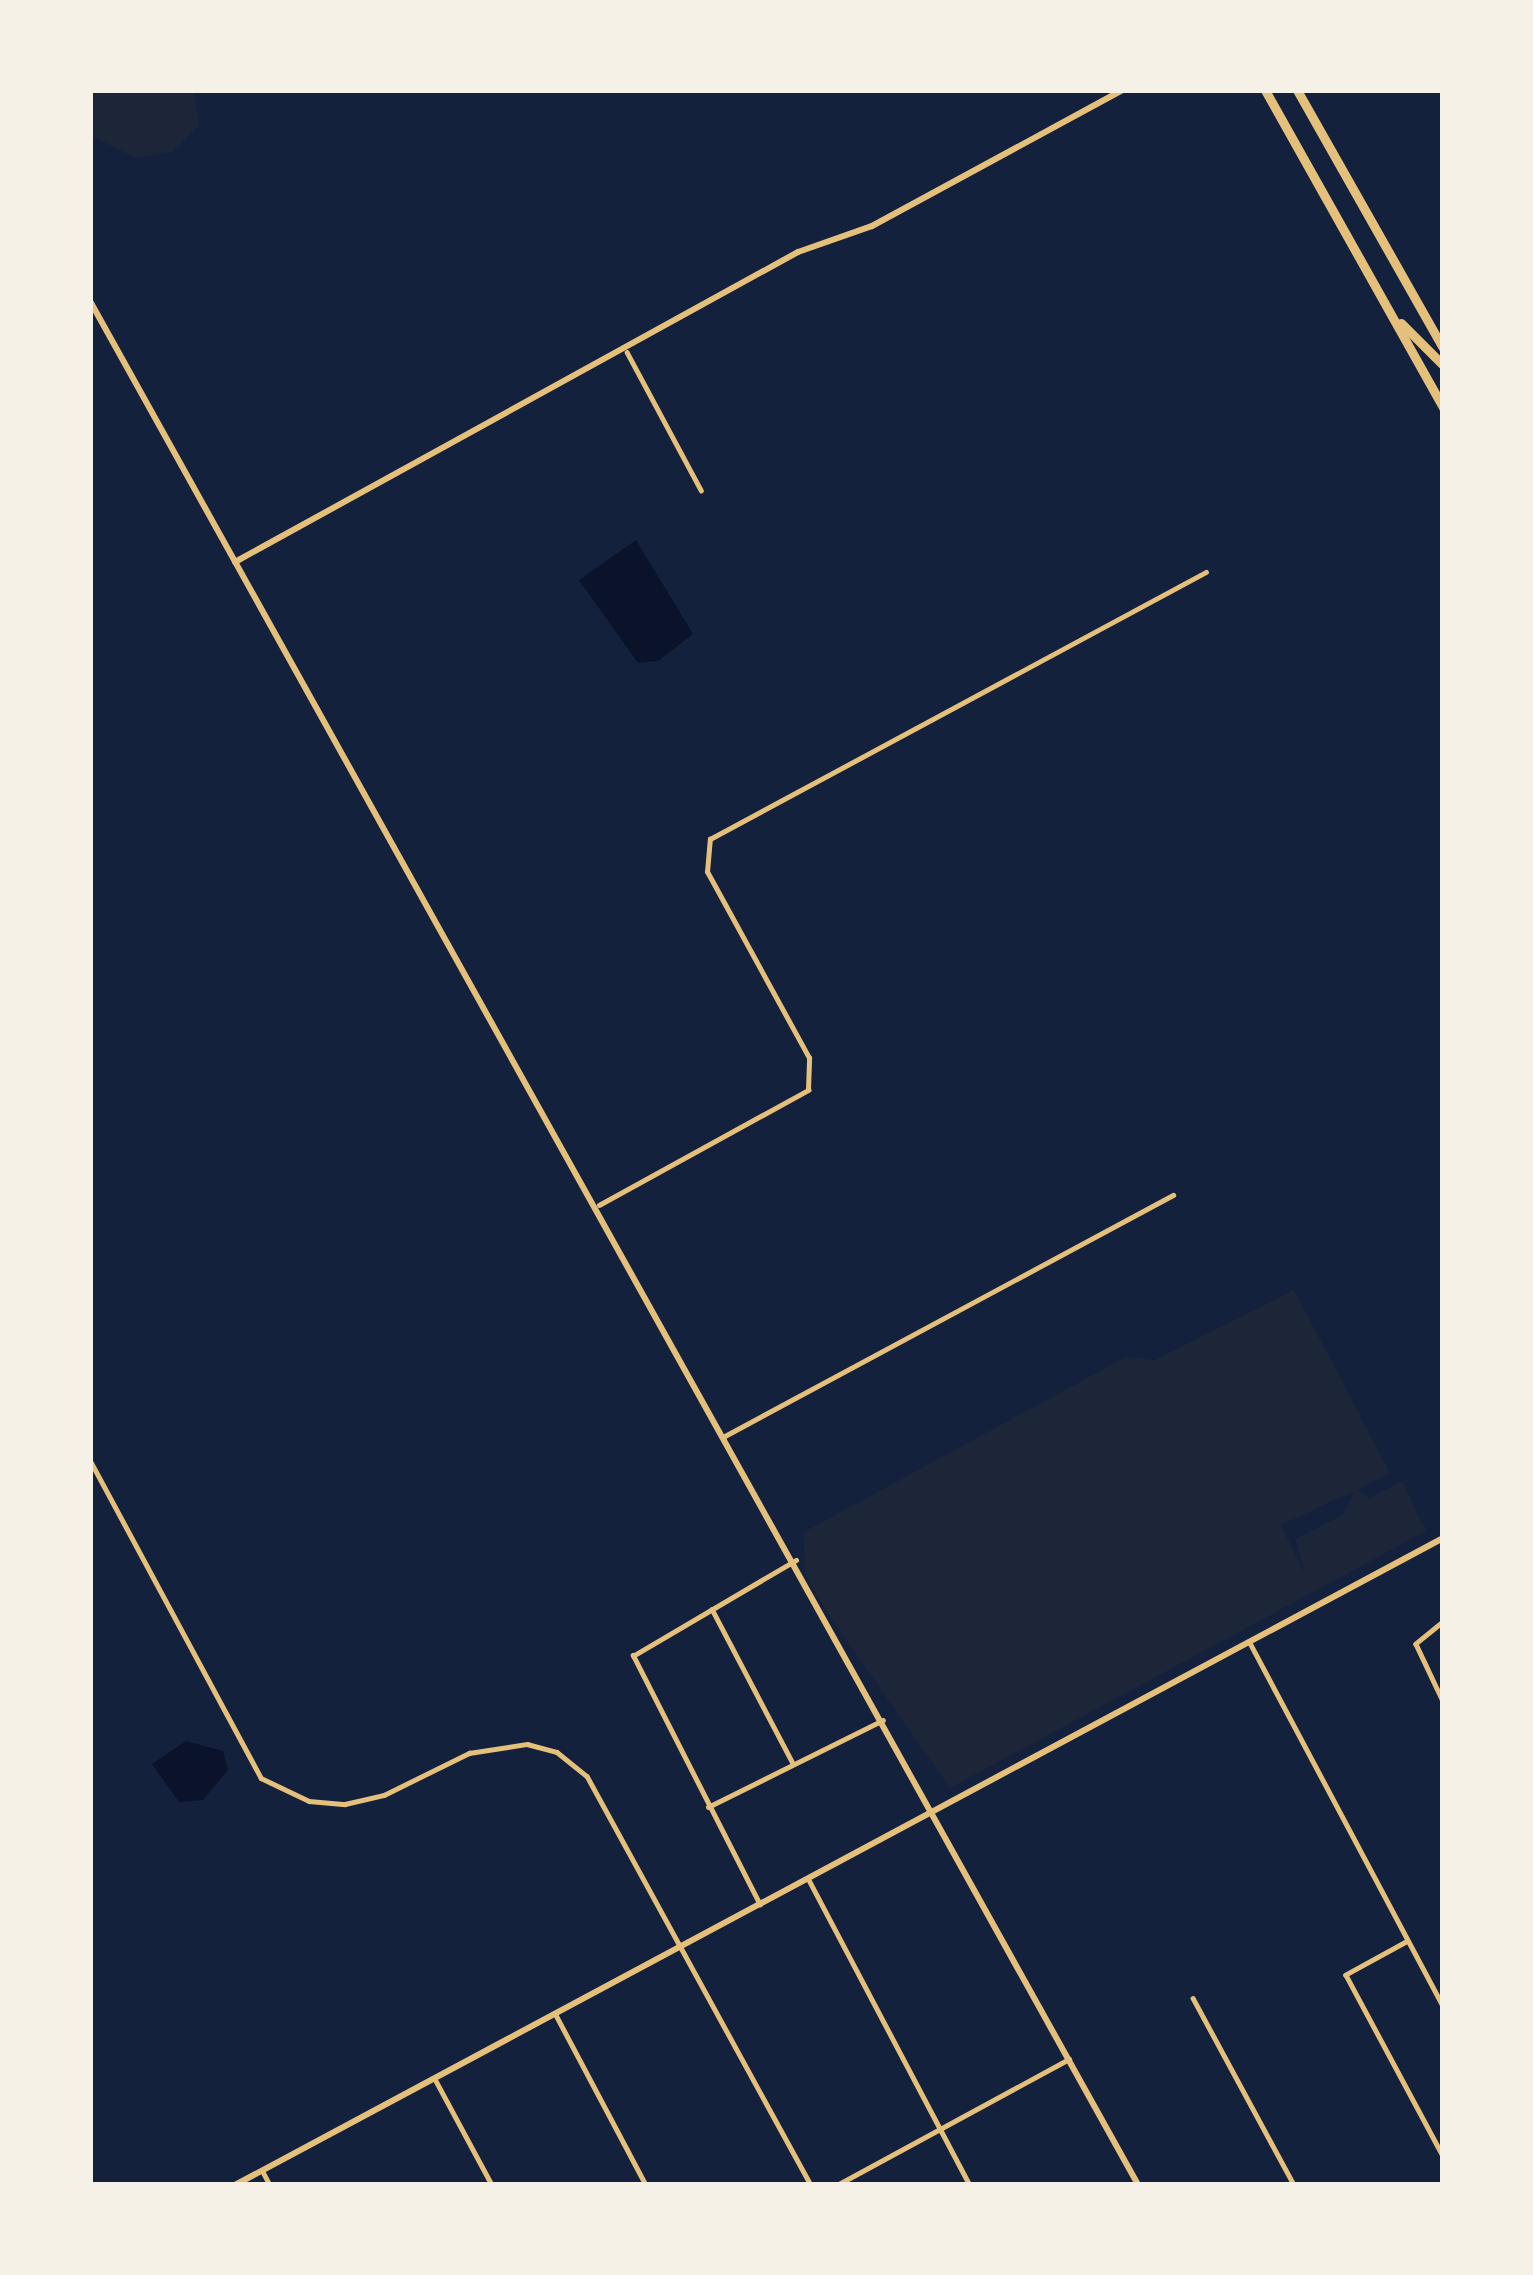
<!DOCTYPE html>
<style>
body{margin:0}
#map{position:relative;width:1533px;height:2275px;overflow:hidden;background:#14213d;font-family:Montserrat,sans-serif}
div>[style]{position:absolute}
.green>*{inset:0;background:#1d2539}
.water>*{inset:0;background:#0b132b}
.path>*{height:3px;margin:-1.5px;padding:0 1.5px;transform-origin:1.5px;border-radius:1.5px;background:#e5c07b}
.minor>*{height:4.5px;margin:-2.25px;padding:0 2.25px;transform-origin:2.25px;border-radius:2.25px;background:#e5c07b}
.tertiary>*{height:6px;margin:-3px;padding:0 3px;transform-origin:3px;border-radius:3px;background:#e5c07b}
.trunk>*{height:9px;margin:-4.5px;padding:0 4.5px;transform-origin:4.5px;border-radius:4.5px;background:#e5c07b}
span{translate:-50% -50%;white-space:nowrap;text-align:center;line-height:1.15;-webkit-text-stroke:9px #f6f1e7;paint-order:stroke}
.frame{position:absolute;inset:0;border:93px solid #f6f1e7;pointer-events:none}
</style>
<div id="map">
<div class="green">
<div style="clip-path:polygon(90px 90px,194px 90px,199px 126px,172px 152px,136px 158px,90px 135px)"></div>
<div style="clip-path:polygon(evenodd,1294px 1290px,1390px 1473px,1357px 1490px,1370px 1498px,1402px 1481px,1426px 1531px,950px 1788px,826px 1611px,805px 1574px,804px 1532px,1126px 1357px,1155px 1360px,1294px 1290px,1354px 1491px,1344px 1514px,1296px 1539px,1304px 1573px,1281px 1525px,1354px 1491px)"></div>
</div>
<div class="water">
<div style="clip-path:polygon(636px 540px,693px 634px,658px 661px,638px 663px,579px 580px)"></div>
<div style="clip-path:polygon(186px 1741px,223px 1751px,228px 1770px,203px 1800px,179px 1802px,152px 1764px)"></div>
</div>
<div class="path">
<div style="left:1442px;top:2185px;width:1px;rotate:-45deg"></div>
</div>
<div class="minor">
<div style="left:627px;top:352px;width:157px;rotate:61.8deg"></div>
<div style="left:599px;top:1205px;width:239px;rotate:-28.8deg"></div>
<div style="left:808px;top:1090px;width:32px;rotate:-88deg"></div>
<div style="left:809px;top:1058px;width:212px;rotate:-118.7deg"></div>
<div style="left:707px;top:872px;width:33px;rotate:-85deg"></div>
<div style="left:710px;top:839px;width:563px;rotate:-28.29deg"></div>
<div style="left:723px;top:1437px;width:511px;rotate:-28.27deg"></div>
<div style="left:90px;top:1460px;width:361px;rotate:61.7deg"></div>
<div style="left:261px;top:1778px;width:53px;rotate:25.6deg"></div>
<div style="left:309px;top:1801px;width:36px;rotate:5deg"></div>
<div style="left:345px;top:1804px;width:40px;rotate:-13deg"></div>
<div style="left:384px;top:1795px;width:95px;rotate:-26.3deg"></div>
<div style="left:469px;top:1753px;width:59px;rotate:-8.8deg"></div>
<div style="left:527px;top:1744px;width:31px;rotate:15deg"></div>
<div style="left:557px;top:1752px;width:38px;rotate:39deg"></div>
<div style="left:587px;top:1776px;width:466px;rotate:61.3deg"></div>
<div style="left:712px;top:1609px;width:174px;rotate:62.3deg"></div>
<div style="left:1443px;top:1622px;width:35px;rotate:141deg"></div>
<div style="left:1416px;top:1644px;width:63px;rotate:64.7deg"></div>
<div style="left:1249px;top:1641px;width:413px;rotate:62deg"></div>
<div style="left:708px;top:1807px;width:195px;rotate:-26.4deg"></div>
<div style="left:809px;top:1880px;width:345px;rotate:62.2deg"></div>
<div style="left:760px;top:1905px;width:280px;rotate:-117deg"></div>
<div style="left:633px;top:1656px;width:189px;rotate:-30.5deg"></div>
<div style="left:1408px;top:1941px;width:71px;rotate:151.3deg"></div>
<div style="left:1346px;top:1975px;width:205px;rotate:61.8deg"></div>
<div style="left:1193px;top:1998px;width:213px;rotate:61.6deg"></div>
<div style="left:556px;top:2015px;width:192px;rotate:62.1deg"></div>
<div style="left:435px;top:2079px;width:120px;rotate:61.7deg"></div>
<div style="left:262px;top:2170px;width:17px;rotate:62deg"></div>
<div style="left:837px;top:2185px;width:264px;rotate:-28.5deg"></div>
</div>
<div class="tertiary">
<div style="left:90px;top:301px;width:2156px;rotate:60.91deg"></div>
<div style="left:235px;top:562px;width:643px;rotate:-28.84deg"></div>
<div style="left:798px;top:252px;width:78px;rotate:-19.4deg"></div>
<div style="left:872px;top:226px;width:285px;rotate:-28.5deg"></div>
<div style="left:235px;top:2185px;width:1370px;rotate:-28.17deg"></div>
</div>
<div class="trunk">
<div style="left:1265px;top:90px;width:364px;rotate:60.7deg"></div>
<div style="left:1297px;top:90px;width:296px;rotate:60.5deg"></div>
<div style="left:1401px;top:323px;width:59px;rotate:45deg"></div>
</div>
<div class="frame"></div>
</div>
